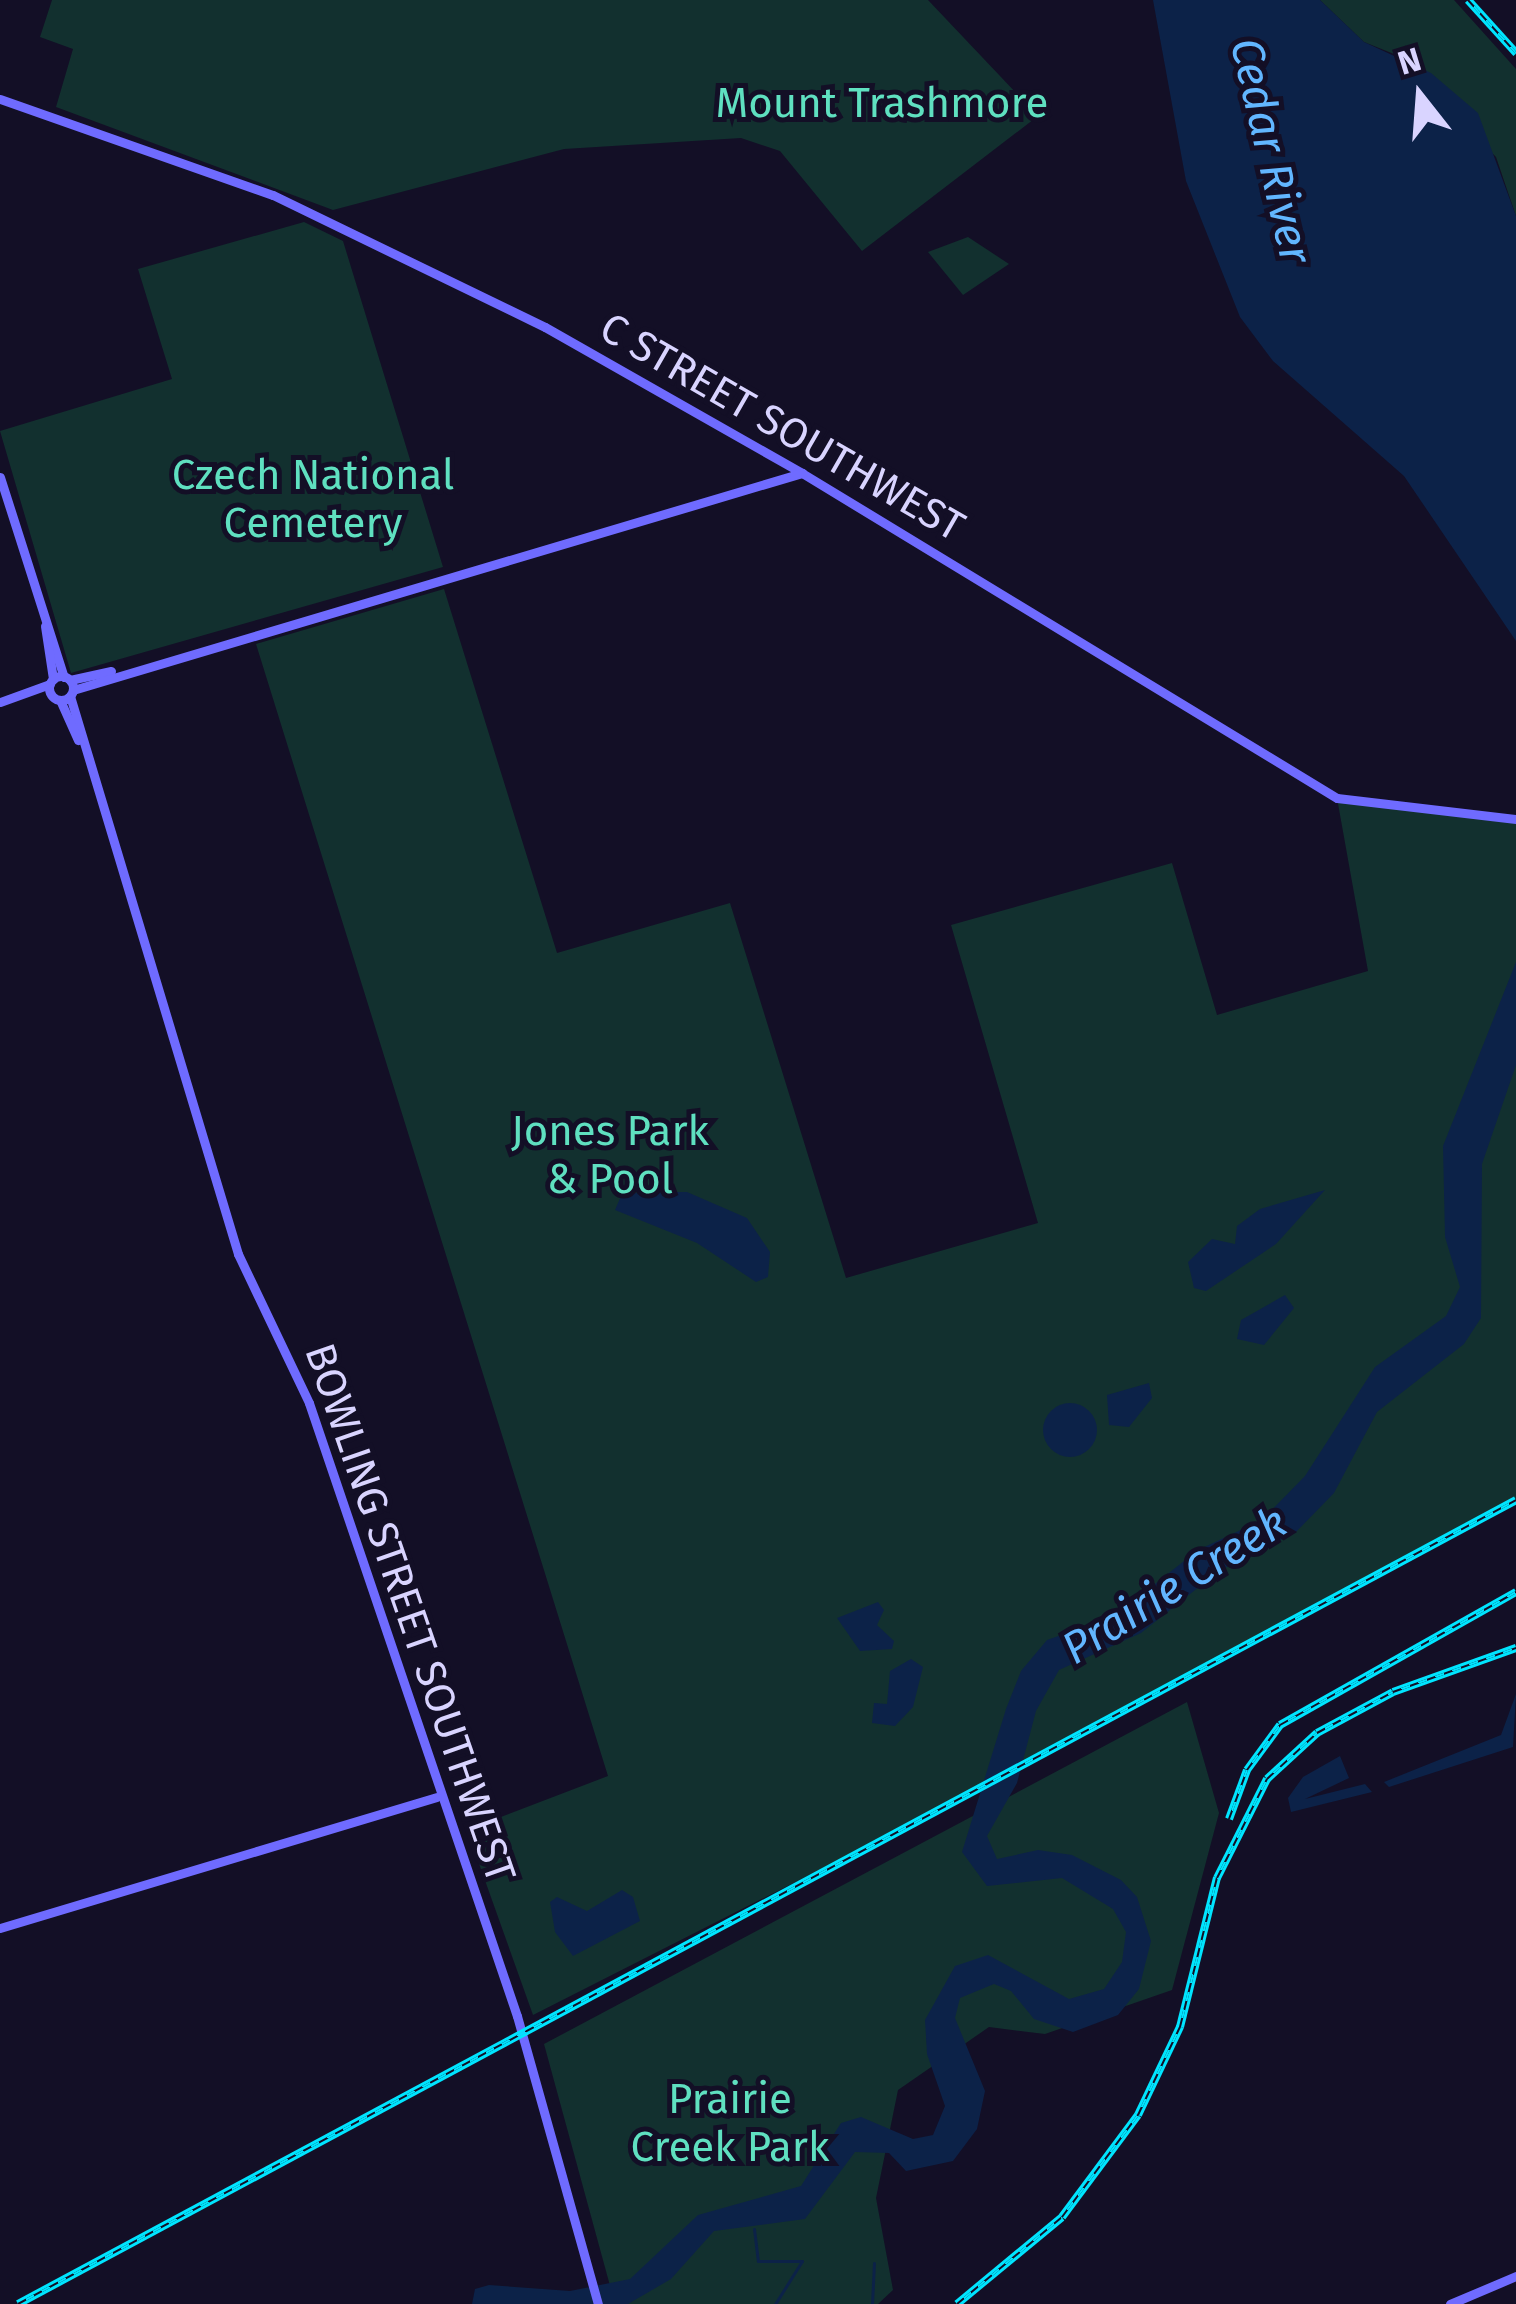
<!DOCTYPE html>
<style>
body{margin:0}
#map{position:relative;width:1516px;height:2304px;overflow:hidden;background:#130f26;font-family:"Fira Sans",sans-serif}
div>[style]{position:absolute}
.green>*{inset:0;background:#12302f}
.water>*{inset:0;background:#0c2248}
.round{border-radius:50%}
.stream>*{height:3px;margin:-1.5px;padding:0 1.5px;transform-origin:1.5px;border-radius:1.5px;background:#0c2248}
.secondary>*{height:9px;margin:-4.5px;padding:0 4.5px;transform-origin:4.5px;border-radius:4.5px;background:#6f6bff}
.secondary>.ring{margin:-4.5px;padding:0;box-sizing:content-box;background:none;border:9px solid #6f6bff;border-radius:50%}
.rail>*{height:8px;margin-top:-4px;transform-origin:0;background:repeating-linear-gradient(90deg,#130f26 0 9px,#00e5ff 0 18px);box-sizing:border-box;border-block:3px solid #00e5ff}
span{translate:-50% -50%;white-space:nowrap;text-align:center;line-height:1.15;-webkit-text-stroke:10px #130f26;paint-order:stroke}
.park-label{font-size:42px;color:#5fe0c0}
.street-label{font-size:42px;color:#d9d4ff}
.water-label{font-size:45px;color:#62b6ff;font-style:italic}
.north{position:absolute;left:1360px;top:36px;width:120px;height:120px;-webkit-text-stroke:9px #130f26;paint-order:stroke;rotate:343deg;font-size:33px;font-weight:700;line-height:48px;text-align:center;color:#d9d4ff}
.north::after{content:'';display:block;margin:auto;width:42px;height:54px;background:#d9d4ff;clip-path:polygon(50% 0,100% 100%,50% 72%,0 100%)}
</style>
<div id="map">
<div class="green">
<div style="clip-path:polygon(52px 0,928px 0,1038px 116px,862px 251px,780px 151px,741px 138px,564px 149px,333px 210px,56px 107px,73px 49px,40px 37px)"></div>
<div style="clip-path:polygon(1320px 0,1454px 0,1516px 69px,1516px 216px,1496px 157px,1399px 56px,1364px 42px)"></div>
<div style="clip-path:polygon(304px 222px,343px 241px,443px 567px,71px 673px,0 431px,172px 379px,138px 269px)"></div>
<div style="clip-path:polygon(968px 237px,1009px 264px,963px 295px,928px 252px)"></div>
<div style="clip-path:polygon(444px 589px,557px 953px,730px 903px,846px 1278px,1038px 1223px,951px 925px,1172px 863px,1217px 1015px,1368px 971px,1337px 798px,1516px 819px,1516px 1500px,959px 1799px,533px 2015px,467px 1830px,608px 1776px,256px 644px)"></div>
<div style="clip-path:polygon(1187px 1702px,1219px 1813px,1172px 1990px,1045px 2034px,989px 2027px,898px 2090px,876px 2198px,893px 2290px,878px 2304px,615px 2304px,544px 2044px)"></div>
</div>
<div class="water">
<div style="clip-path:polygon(1153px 0,1320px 0,1364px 42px,1431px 73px,1478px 113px,1516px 216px,1516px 641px,1404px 476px,1273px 361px,1240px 317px,1186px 181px)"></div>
<div style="clip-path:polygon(1516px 962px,1516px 1065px,1482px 1164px,1481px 1318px,1464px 1344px,1377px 1412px,1334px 1493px,1296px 1532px,1219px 1571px,1141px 1633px,1059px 1670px,1036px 1711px,1017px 1783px,987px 1836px,997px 1859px,1038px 1850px,1072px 1855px,1121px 1880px,1137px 1897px,1151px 1941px,1139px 1989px,1118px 2015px,1073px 2032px,1034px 2019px,1011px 1991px,994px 1984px,960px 1998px,955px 2018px,985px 2091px,977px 2129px,953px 2161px,906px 2171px,889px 2153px,855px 2152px,805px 2219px,714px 2231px,671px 2279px,628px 2304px,472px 2304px,475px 2289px,489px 2285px,570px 2291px,630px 2279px,698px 2215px,801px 2186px,841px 2123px,861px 2117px,913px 2139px,933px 2135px,945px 2106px,927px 2054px,925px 2020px,955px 1966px,988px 1955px,1069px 1999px,1104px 1989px,1122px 1962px,1126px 1932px,1113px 1909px,1062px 1878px,987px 1886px,962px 1852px,1006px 1709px,1021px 1671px,1047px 1640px,1113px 1617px,1198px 1550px,1262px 1520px,1305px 1476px,1375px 1367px,1446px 1316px,1460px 1287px,1445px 1237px,1443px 1146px)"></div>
<div style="clip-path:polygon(1325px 1190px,1276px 1244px,1206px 1291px,1194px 1288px,1188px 1262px,1212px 1239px,1235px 1244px,1237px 1226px,1260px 1209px)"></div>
<div style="clip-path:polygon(641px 1192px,687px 1192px,747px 1218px,770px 1252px,768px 1277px,756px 1282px,697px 1243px,615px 1210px,621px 1196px)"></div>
<div style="clip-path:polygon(1285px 1295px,1294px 1308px,1264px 1345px,1237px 1339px,1241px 1320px)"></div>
<div style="clip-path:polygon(1149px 1383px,1152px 1398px,1129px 1427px,1109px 1425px,1107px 1395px)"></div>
<div class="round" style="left:1043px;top:1403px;width:54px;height:54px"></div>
<div style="clip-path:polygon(878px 1602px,884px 1610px,877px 1625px,894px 1641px,892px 1649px,860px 1651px,837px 1618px)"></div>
<div style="clip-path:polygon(911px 1659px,923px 1667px,913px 1707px,895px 1726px,872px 1723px,874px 1703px,887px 1704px,890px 1671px)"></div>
<div style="clip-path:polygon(1516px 1694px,1513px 1747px,1389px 1787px,1384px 1782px,1501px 1735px)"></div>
<div style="clip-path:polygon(1340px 1756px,1349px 1778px,1305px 1799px,1365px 1784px,1372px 1792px,1291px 1812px,1288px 1798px,1303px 1777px)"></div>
<div style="clip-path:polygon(622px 1890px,633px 1897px,640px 1921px,573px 1956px,555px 1932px,550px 1902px,557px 1897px,587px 1911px)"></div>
</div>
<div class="stream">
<div style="left:754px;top:2229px;width:32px;rotate:83deg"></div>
<div style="left:758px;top:2261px;width:44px"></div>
<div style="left:802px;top:2261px;width:51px;rotate:122.1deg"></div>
<div style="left:872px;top:2304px;width:41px;rotate:-87.2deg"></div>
</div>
<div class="secondary">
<div style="left:0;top:99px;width:289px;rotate:19.4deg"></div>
<div style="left:273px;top:195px;width:302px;rotate:25.9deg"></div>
<div style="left:545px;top:327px;width:296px;rotate:29.6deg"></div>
<div style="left:802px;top:473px;width:626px;rotate:31.28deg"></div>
<div style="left:1337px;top:798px;width:180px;rotate:6.7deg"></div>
<div style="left:0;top:477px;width:210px;rotate:72.3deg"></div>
<div style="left:45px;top:626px;width:54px;rotate:81.4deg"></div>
<div class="ring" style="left:49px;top:676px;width:15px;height:15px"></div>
<div style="left:70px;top:680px;width:42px;rotate:-12.4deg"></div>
<div style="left:73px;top:690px;width:761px;rotate:-16.58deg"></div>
<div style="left:70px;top:696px;width:583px;rotate:73.24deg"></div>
<div style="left:238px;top:1254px;width:165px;rotate:64.5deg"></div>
<div style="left:309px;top:1403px;width:647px;rotate:71.26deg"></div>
<div style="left:517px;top:2016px;width:299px;rotate:74.3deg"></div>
<div style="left:60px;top:700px;width:44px;rotate:65.8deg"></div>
<div style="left:0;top:702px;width:53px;rotate:-19.8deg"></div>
<div style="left:0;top:1928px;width:456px;rotate:-16.7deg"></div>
<div style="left:1450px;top:2304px;width:72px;rotate:-23deg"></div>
</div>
<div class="rail">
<div style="left:1468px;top:0;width:72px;rotate:47.8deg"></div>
<div style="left:1229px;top:1819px;width:52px;rotate:-69.8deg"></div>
<div style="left:1247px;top:1770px;width:56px;rotate:-53.7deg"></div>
<div style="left:1280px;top:1725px;width:271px;rotate:-29.4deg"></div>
<div style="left:18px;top:2304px;width:1700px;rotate:-28.22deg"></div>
<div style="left:957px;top:2304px;width:136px;rotate:-39.6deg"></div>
<div style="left:1062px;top:2217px;width:127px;rotate:-53.3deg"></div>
<div style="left:1138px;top:2115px;width:98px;rotate:-64.5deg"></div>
<div style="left:1180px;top:2027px;width:154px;rotate:-76.1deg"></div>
<div style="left:1217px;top:1878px;width:111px;rotate:-63.2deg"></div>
<div style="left:1267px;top:1779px;width:68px;rotate:-42.6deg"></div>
<div style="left:1317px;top:1733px;width:86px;rotate:-28.3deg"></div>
<div style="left:1393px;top:1692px;width:131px;rotate:-19.7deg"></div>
</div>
<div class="park-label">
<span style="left:882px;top:103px">Mount Trashmore</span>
<span style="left:313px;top:499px">Czech National<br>Cemetery</span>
<span style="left:610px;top:1155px">Jones Park<br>&amp; Pool</span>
<span style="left:730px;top:2123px">Prairie<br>Creek Park</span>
</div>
<div class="street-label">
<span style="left:782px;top:427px;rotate:30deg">C STREET SOUTHWEST</span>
<span style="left:410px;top:1613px;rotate:71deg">BOWLING STREET SOUTHWEST</span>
</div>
<div class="water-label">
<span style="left:1270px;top:151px;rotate:77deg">Cedar River</span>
<span style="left:1175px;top:1586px;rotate:-32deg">Prairie Creek</span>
</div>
<div class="north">N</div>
</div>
